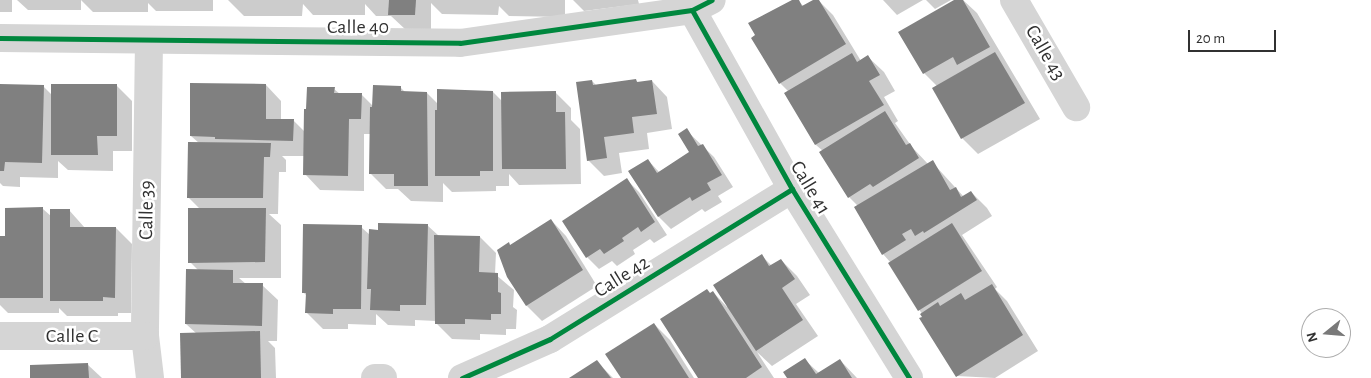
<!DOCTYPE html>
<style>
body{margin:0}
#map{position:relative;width:1371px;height:378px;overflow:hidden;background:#fff;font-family:"Alegreya Sans",sans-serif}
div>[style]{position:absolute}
.shadow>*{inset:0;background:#0003}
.building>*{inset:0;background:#808080}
.minor>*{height:28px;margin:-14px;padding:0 14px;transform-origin:14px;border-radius:14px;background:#d5d5d5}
.cycleway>*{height:5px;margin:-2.5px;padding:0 2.5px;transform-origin:2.5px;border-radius:2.5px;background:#00873e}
span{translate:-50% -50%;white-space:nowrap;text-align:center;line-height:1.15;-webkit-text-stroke:5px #fff;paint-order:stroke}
.street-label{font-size:20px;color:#313131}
.north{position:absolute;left:1301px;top:308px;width:50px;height:50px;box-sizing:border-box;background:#fff;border:1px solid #adadad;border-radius:50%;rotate:253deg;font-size:14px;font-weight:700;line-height:20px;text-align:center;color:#313131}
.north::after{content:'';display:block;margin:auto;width:18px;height:22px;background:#797979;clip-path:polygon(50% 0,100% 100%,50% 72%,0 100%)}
.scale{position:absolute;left:1188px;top:30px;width:88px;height:22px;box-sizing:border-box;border:2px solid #313131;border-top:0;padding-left:6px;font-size:15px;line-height:18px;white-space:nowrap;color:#313131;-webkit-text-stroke:4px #fff;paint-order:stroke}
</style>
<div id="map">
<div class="shadow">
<div style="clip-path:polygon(0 0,12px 0,12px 12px,0 12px)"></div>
<div style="clip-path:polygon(17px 0,213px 0,213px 11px,156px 11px,148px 3px,148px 12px,93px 12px,81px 0,81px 10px,28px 10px)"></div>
<div style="clip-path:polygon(228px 0,565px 0,565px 17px,509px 16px,499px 6px,498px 15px,442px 14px,431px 3px,431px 30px,406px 30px,391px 16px,376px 16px,365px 4px,365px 15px,313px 15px,303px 4px,302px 16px,244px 16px)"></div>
<div style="clip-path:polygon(573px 0,638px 0,639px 4px,584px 11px)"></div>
<div style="clip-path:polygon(795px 0,798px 0,804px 7px,818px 0,833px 15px,861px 61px,868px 57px,884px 72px,895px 91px,884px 97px,898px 121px,895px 123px,912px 147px,928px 164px,932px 162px,964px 197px,971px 192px,987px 208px,992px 216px,962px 235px,997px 287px,995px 289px,1007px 301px,1038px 351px,995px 378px,957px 376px,922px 314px,890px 264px,891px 263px,883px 254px,858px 206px,849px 197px,823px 151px,816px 145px,786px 94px,789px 92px,780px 83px,753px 38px)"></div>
<div style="clip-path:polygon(883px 0,923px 0,897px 15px)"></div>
<div style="clip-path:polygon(926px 0,951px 0,935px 9px)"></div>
<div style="clip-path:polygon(957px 0,963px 0,977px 13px,1040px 119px,978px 154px,962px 138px,934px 88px,937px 86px,924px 73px,900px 33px)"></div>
<div style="clip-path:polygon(635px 80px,639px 83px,652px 81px,667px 97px,672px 129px,647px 133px,649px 149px,619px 153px,622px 173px,604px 176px,588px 160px,592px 81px,596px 85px)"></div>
<div style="clip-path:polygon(0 85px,43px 86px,52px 95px,116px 85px,132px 101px,132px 151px,113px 151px,113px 171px,68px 170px,58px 161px,58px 178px,20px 177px,20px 187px,3px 186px,0 183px)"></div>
<div style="clip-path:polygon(266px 85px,281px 101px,281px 120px,293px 120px,305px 132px,334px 89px,340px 94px,361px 94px,374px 107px,400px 87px,406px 93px,427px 93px,439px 105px,493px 92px,503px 102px,556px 93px,571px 108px,571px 120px,580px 129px,581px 184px,519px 185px,509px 174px,509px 186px,496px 186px,496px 191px,452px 192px,443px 183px,443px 202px,411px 201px,398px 189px,386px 189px,370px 173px,371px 134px,364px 134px,364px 191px,320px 190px,305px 174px,305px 156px,282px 156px,286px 160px,286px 172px,279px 172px,278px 214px,269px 214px,281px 225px,281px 278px,239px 278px,246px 284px,262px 285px,278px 300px,277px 341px,268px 341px,275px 348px,276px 378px,183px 378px,197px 334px,186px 324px,198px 270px,190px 262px,201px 210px,188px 197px,199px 143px,191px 136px)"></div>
<div style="clip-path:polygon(686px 130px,714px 157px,733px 187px,718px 196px,722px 202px,705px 212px,702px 209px,671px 229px,659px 217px,629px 172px,648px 160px,659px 172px,691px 152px)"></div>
<div style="clip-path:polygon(627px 180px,639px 192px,667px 235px,654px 243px,650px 239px,633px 250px,635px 254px,617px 266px,612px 261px,599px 269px,587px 257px)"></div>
<div style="clip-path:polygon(43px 209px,52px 217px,69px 210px,85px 228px,116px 228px,132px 244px,131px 313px,118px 313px,118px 316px,67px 316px,59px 308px,59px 313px,8px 313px,0 305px,0 237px,6px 237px)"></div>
<div style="clip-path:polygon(551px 220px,566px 236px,597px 286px,542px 321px,527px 306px,511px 246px)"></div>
<div style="clip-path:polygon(427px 225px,439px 236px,480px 237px,496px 253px,495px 274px,514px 290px,513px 307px,517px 310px,516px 329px,506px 329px,506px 335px,480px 334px,480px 340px,452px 339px,436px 323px,436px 321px,415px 320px,415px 326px,388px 325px,376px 314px,376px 325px,348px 324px,348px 329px,323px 329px,307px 313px,307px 296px,303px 292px,361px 227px,370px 235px,379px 231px)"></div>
<div style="clip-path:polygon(761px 255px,772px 266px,781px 260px,797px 276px,810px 295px,796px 304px,818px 336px,772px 366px,757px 352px,774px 378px,700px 378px,710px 294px,713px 292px,727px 307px)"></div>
<div style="clip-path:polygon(654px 324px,670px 340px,694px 378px,622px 378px)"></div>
<div style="clip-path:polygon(805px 360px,819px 373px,840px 360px,857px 378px,788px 378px)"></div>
<div style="clip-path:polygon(87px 364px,102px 378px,32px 378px)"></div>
<div style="clip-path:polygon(604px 369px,613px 378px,571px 378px)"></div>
</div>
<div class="building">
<div style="clip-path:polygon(389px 0,416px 0,415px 15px,388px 15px)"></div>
<div style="clip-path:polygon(792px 0,799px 0,802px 6px,813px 0,819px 0,846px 44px,779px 84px,751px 38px,755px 35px,748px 23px)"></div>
<div style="clip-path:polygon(954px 0,963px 0,990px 47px,957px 65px,953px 57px,923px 74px,898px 32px)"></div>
<div style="clip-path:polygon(995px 52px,1025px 103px,961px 139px,932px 88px)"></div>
<div style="clip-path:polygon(852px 53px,857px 62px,868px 55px,880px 75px,869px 81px,884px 105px,815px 145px,784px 93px)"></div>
<div style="clip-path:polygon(636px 79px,637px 82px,652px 80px,657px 114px,632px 117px,634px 133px,604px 137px,607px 158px,587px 161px,576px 82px,592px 80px,593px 85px)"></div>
<div style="clip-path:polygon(190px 83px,266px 84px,266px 119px,294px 119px,293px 141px,215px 139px,215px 137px,190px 136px)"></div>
<div style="clip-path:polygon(0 84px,44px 85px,42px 163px,5px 162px,4px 171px,0 171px)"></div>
<div style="clip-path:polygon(51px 84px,117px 84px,117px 136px,97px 136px,98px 155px,51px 155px)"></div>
<div style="clip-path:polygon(373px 85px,401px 86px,401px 91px,427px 92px,428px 186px,394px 186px,394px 174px,369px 174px,370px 107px,372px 107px)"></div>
<div style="clip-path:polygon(307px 87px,335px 87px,334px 93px,362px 93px,361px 119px,349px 119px,348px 176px,303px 175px,304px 109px,306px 109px)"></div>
<div style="clip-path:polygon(437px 89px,493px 91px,493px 171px,480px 171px,480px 176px,435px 176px,435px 110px,437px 110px)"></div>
<div style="clip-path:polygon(556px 91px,556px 112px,565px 112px,566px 169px,502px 169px,501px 92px)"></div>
<div style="clip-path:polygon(885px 111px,906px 145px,910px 143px,919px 158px,873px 187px,870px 184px,848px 198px,819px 152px)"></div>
<div style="clip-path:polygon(687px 128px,698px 146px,703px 144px,722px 175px,707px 183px,711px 190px,692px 201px,690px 197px,658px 217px,628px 171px,648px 159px,657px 173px,689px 152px,678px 134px)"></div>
<div style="clip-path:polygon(188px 142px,271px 143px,270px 157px,264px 157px,263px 198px,187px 198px)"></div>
<div style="clip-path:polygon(933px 160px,950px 190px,956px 187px,961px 197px,971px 191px,977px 200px,924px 233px,923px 231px,915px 236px,911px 229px,902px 234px,906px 240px,882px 255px,854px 207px)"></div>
<div style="clip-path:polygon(627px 178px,655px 222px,641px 232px,638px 227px,622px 238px,624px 241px,604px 254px,600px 249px,586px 258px,562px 221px)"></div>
<div style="clip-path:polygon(43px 207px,43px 298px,0 298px,0 236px,5px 236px,5px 208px)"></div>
<div style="clip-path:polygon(188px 208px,266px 208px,265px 262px,188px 263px)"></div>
<div style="clip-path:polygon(50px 209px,70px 209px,70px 227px,116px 227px,115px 298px,103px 297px,103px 301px,50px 301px)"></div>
<div style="clip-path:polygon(551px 219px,583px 270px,526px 306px,507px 277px,497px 250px,509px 242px,510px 245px)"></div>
<div style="clip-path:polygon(378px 223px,428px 224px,426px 305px,400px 305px,400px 311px,370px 310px,371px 289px,367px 289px,369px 229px,378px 230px)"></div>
<div style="clip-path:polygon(952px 223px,982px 271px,918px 311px,888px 263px)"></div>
<div style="clip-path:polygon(303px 224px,362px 225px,361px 309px,333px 309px,333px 314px,305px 313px,306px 293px,302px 293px)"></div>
<div style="clip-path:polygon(434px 235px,480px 236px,479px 272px,498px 273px,498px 292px,501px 293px,501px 314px,491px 314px,491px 320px,465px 319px,465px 324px,435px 324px)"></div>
<div style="clip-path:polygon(762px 254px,769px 266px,781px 259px,795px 279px,782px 288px,803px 320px,756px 351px,713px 285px)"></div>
<div style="clip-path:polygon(186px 269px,233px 270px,233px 283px,263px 283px,262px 326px,185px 324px)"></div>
<div style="clip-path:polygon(992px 284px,1023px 335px,956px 377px,919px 318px,922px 317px,920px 314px,938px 302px,940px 306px,961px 293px,965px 300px)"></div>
<div style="clip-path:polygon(707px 289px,710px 293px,713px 291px,762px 367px,746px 378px,698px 378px,660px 319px)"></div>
<div style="clip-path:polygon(654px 323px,689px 378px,621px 378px,605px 354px)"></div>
<div style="clip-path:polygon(260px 331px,261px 378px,181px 378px,180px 333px)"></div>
<div style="clip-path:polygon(805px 358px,816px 374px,840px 359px,852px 378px,787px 378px,783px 372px)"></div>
<div style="clip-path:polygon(597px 360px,611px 378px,569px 378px)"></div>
<div style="clip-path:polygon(88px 363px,89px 378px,30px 378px,30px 365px)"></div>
</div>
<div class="minor">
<div style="left:1014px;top:0;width:124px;rotate:59.9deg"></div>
<div style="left:692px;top:10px;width:205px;rotate:60.8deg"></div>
<div style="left:792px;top:189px;width:222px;rotate:58.2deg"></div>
<div style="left:0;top:38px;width:460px;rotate:0.6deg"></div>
<div style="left:460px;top:43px;width:234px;rotate:-8.1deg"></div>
<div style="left:692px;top:10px;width:22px;rotate:-27deg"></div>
<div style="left:149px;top:41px;width:295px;rotate:90.8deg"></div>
<div style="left:145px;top:336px;width:42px;rotate:83.2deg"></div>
<div style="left:0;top:336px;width:145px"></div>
<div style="left:375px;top:378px;width:8px"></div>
<div style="left:462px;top:378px;width:96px;rotate:-23.9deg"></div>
<div style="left:550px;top:339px;width:285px;rotate:-31.8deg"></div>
</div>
<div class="cycleway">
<div style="left:692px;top:10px;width:205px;rotate:60.8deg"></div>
<div style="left:792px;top:189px;width:222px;rotate:58.2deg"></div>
<div style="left:0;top:38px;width:460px;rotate:0.6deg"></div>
<div style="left:460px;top:43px;width:234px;rotate:-8.1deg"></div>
<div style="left:692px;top:10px;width:22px;rotate:-27deg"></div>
<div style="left:462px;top:378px;width:96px;rotate:-23.9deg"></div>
<div style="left:550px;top:339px;width:285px;rotate:-31.8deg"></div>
</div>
<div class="street-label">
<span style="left:358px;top:27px">Calle 40</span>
<span style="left:1045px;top:53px;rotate:60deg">Calle 43</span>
<span style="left:810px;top:188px;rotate:59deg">Calle 41</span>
<span style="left:147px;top:210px;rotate:-89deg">Calle 39</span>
<span style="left:622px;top:277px;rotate:-32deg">Calle 42</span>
<span style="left:72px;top:336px">Calle C</span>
</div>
<div class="north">N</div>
<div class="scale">20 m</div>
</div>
